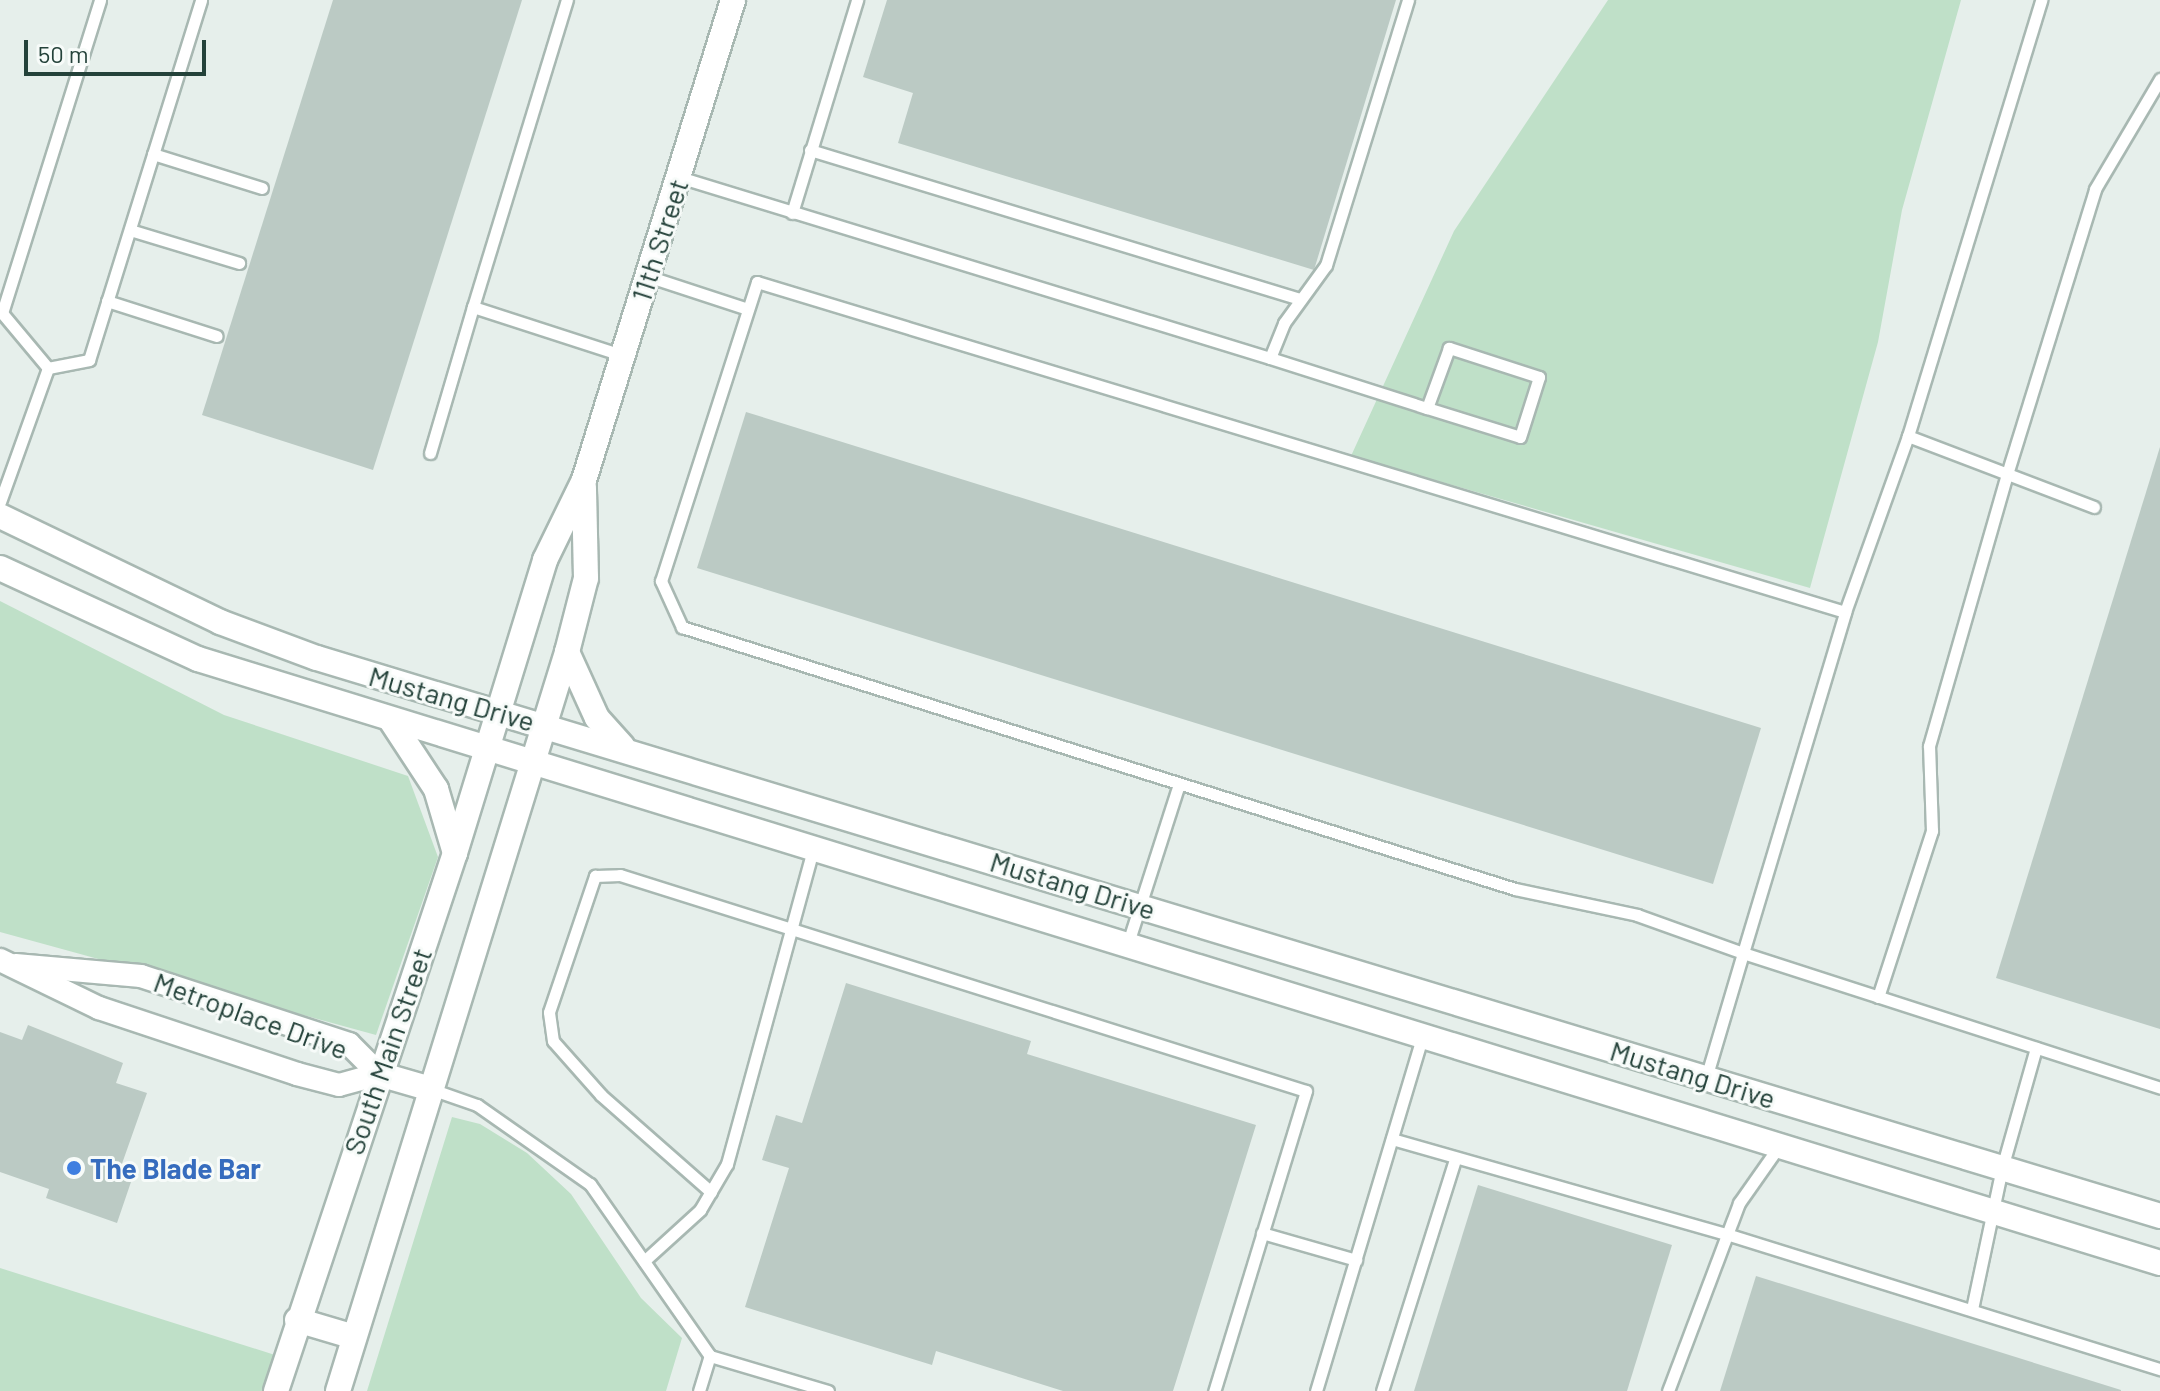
<!DOCTYPE html>
<style>
body{margin:0}
#map{position:relative;width:2160px;height:1391px;overflow:hidden;background:#e6efeb;font-family:Barlow,sans-serif}
div>[style]{position:absolute}
.green>*{inset:0;background:#bfe0c8}
.building>*{inset:0;background:#bbcac4}
.roads{filter:drop-shadow(2px 0 #a8b8b2) drop-shadow(-2px 0 #a8b8b2) drop-shadow(0 2px #a8b8b2) drop-shadow(0 -2px #a8b8b2)}
.lane>*{height:11px;margin:-5.5px;padding:0 5.5px;transform-origin:5.5px;border-radius:5.5px;background:#fff}
.street>*{height:22px;margin:-11px;padding:0 11px;transform-origin:11px;border-radius:11px;background:#fff}
.secondary>*{height:24px;margin:-12px;padding:0 12px;transform-origin:12px;border-radius:12px;background:#fff}
.dots>*{width:22px;height:22px;translate:-50% -50%;box-sizing:border-box;border:4px solid #f7fbf9;border-radius:50%}
span{translate:-50% -50%;white-space:nowrap;text-align:center;line-height:1.15;-webkit-text-stroke:6px #f7fbf9;paint-order:stroke}
.street-label{font-size:28px;color:#24423a}
.shop-label{font-size:28px;color:#366cbe;font-weight:700}
.left{translate:0 -50%;text-align:left}
.scale{position:absolute;left:24px;top:40px;width:182px;height:36px;box-sizing:border-box;border:4px solid #24423a;border-top:0;padding-left:10px;font-size:24px;line-height:28px;white-space:nowrap;color:#24423a;-webkit-text-stroke:6px #f7fbf9;paint-order:stroke}
</style>
<div id="map">
<div class="green">
<div style="clip-path:polygon(1608px 0,1961px 0,1902px 210px,1878px 342px,1810px 588px,1351px 456px,1454px 231px)"></div>
<div style="clip-path:polygon(0 601px,224px 715px,408px 776px,438px 857px,376px 1035px,0 932px)"></div>
<div style="clip-path:polygon(452px 1117px,480px 1124px,527px 1153px,571px 1194px,641px 1298px,682px 1338px,666px 1391px,367px 1391px)"></div>
<div style="clip-path:polygon(0 1268px,275px 1355px,264px 1391px,0 1391px)"></div>
</div>
<div class="building">
<div style="clip-path:polygon(333px 0,522px 0,373px 470px,202px 415px)"></div>
<div style="clip-path:polygon(887px 0,1396px 0,1314px 270px,898px 143px,913px 93px,863px 77px)"></div>
<div style="clip-path:polygon(746px 412px,1761px 728px,1713px 884px,697px 568px)"></div>
<div style="clip-path:polygon(2160px 447px,2160px 1029px,1996px 978px)"></div>
<div style="clip-path:polygon(846px 983px,1031px 1041px,1027px 1054px,1256px 1125px,1173px 1391px,1063px 1391px,936px 1351px,932px 1365px,745px 1307px,789px 1168px,762px 1160px,776px 1115px,802px 1123px)"></div>
<div style="clip-path:polygon(28px 1025px,123px 1063px,116px 1083px,147px 1093px,118px 1175px,132px 1179px,117px 1223px,46px 1198px,49px 1189px,0 1172px,0 1032px,22px 1040px)"></div>
<div style="clip-path:polygon(1478px 1185px,1672px 1245px,1627px 1391px,1414px 1391px)"></div>
<div style="clip-path:polygon(1756px 1276px,2121px 1390px,2121px 1391px,1720px 1391px)"></div>
</div>
<div class="roads">
<div class="lane">
<div style="left:810px;top:150px;width:512px;rotate:16.91deg"></div>
<div style="left:153px;top:154px;width:114px;rotate:17.3deg"></div>
<div style="left:679px;top:177px;width:618px;rotate:17.03deg"></div>
<div style="left:1270px;top:358px;width:38px;rotate:-68deg"></div>
<div style="left:1284px;top:323px;width:72px;rotate:-54.1deg"></div>
<div style="left:1326px;top:265px;width:277px;rotate:-72.8deg"></div>
<div style="left:792px;top:213px;width:223px;rotate:-73deg"></div>
<div style="left:130px;top:230px;width:114px;rotate:16.8deg"></div>
<div style="left:647px;top:276px;width:106px;rotate:18.1deg"></div>
<div style="left:107px;top:301px;width:115px;rotate:17.7deg"></div>
<div style="left:473px;top:307px;width:321px;rotate:-73deg"></div>
<div style="left:1270px;top:358px;width:165px;rotate:17.7deg"></div>
<div style="left:1427px;top:408px;width:97px;rotate:17.3deg"></div>
<div style="left:1520px;top:437px;width:63px;rotate:-72.4deg"></div>
<div style="left:1539px;top:377px;width:95px;rotate:-162.1deg"></div>
<div style="left:1449px;top:348px;width:64px;rotate:110.1deg"></div>
<div style="left:48px;top:368px;width:72px;rotate:-129.9deg"></div>
<div style="left:2px;top:313px;width:328px;rotate:-72.6deg"></div>
<div style="left:1908px;top:436px;width:456px;rotate:-73deg"></div>
<div style="left:430px;top:453px;width:152px;rotate:-73.6deg"></div>
<div style="left:473px;top:307px;width:157px;rotate:17.9deg"></div>
<div style="left:0;top:502px;width:142px;rotate:-70.3deg"></div>
<div style="left:48px;top:368px;width:42px;rotate:-11deg"></div>
<div style="left:89px;top:360px;width:377px;rotate:-72.7deg"></div>
<div style="left:1845px;top:612px;width:1137px;rotate:-163.13deg"></div>
<div style="left:757px;top:282px;width:314px;rotate:107.8deg"></div>
<div style="left:661px;top:581px;width:51px;rotate:65.5deg"></div>
<div style="left:682px;top:627px;width:873px;rotate:17.46deg"></div>
<div style="left:1515px;top:889px;width:125px;rotate:12deg"></div>
<div style="left:1637px;top:915px;width:113px;rotate:19.7deg"></div>
<div style="left:1743px;top:953px;width:356px;rotate:-73.3deg"></div>
<div style="left:1845px;top:612px;width:187px;rotate:-70.3deg"></div>
<div style="left:1908px;top:436px;width:199px;rotate:20.9deg"></div>
<div style="left:1127px;top:946px;width:170px;rotate:-72.2deg"></div>
<div style="left:1878px;top:997px;width:175px;rotate:-72deg"></div>
<div style="left:1932px;top:831px;width:85px;rotate:-92deg"></div>
<div style="left:1929px;top:746px;width:283px;rotate:-74deg"></div>
<div style="left:2007px;top:474px;width:298px;rotate:-72.8deg"></div>
<div style="left:2095px;top:189px;width:128px;rotate:-59.4deg"></div>
<div style="left:1706px;top:1078px;width:130px;rotate:-73.5deg"></div>
<div style="left:1743px;top:953px;width:438px;rotate:17.9deg"></div>
<div style="left:431px;top:1089px;width:49px;rotate:19.2deg"></div>
<div style="left:477px;top:1105px;width:138px;rotate:35deg"></div>
<div style="left:590px;top:1184px;width:210px;rotate:55.1deg"></div>
<div style="left:710px;top:1356px;width:123px;rotate:16.5deg"></div>
<div style="left:1392px;top:1139px;width:347px;rotate:15.9deg"></div>
<div style="left:1726px;top:1234px;width:455px;rotate:17.3deg"></div>
<div style="left:711px;top:1192px;width:147px;rotate:-138.6deg"></div>
<div style="left:601px;top:1095px;width:72px;rotate:-131.6deg"></div>
<div style="left:553px;top:1041px;width:29px;rotate:-98deg"></div>
<div style="left:549px;top:1012px;width:144px;rotate:-71.3deg"></div>
<div style="left:595px;top:876px;width:25px;rotate:-2deg"></div>
<div style="left:620px;top:875px;width:719px;rotate:17.48deg"></div>
<div style="left:1306px;top:1091px;width:314px;rotate:107deg"></div>
<div style="left:1262px;top:1233px;width:98px;rotate:16deg"></div>
<div style="left:644px;top:1261px;width:76px;rotate:-42.3deg"></div>
<div style="left:700px;top:1210px;width:53px;rotate:-59.6deg"></div>
<div style="left:727px;top:1164px;width:326px;rotate:-74.7deg"></div>
<div style="left:1972px;top:1309px;width:144px;rotate:-78deg"></div>
<div style="left:2002px;top:1168px;width:125px;rotate:-74.2deg"></div>
<div style="left:699px;top:1391px;width:37px;rotate:-73deg"></div>
<div style="left:1316px;top:1391px;width:370px;rotate:-73.3deg"></div>
<div style="left:1382px;top:1391px;width:243px;rotate:-72.5deg"></div>
<div style="left:1668px;top:1391px;width:201px;rotate:-69.3deg"></div>
<div style="left:1739px;top:1203px;width:70px;rotate:-54.9deg"></div>
</div>
<div class="street">
<div style="left:0;top:960px;width:110px;rotate:25.9deg"></div>
<div style="left:99px;top:1008px;width:209px;rotate:18.4deg"></div>
<div style="left:297px;top:1074px;width:43px;rotate:14.7deg"></div>
<div style="left:339px;top:1085px;width:41px;rotate:-15.4deg"></div>
<div style="left:379px;top:1074px;width:42px;rotate:-135deg"></div>
<div style="left:349px;top:1044px;width:219px;rotate:-161.9deg"></div>
<div style="left:141px;top:976px;width:126px;rotate:-175deg"></div>
</div>
<div class="secondary">
<div style="left:0;top:516px;width:244px;rotate:25.7deg"></div>
<div style="left:220px;top:622px;width:103px;rotate:20.4deg"></div>
<div style="left:317px;top:658px;width:1926px;rotate:16.84deg"></div>
<div style="left:0;top:568px;width:218px;rotate:24.7deg"></div>
<div style="left:198px;top:659px;width:2053px;rotate:17.11deg"></div>
<div style="left:567px;top:652px;width:72px;rotate:65.6deg"></div>
<div style="left:597px;top:718px;width:38px;rotate:48deg"></div>
<div style="left:390px;top:719px;width:84px;rotate:56.7deg"></div>
<div style="left:436px;top:789px;width:67px;rotate:73.5deg"></div>
<div style="left:379px;top:1074px;width:54px;rotate:16.1deg"></div>
<div style="left:297px;top:1320px;width:59px;rotate:16.6deg"></div>
<div style="left:276px;top:1391px;width:567px;rotate:-71.6deg"></div>
<div style="left:455px;top:853px;width:307px;rotate:-72.9deg"></div>
<div style="left:545px;top:560px;width:89px;rotate:-64deg"></div>
<div style="left:584px;top:480px;width:503px;rotate:-72.75deg"></div>
<div style="left:338px;top:1391px;width:774px;rotate:-72.78deg"></div>
<div style="left:567px;top:652px;width:76px;rotate:-75.6deg"></div>
<div style="left:586px;top:578px;width:91px;rotate:-91.3deg"></div>
</div>
</div>
<div class="dots">
<div style="left:74px;top:1168px;background:#3f7fe0"></div>
</div>
<div class="street-label">
<span style="left:659px;top:240px;rotate:-72deg">11th Street</span>
<span style="left:452px;top:698px;rotate:16deg">Mustang Drive</span>
<span style="left:1073px;top:885px;rotate:17deg">Mustang Drive</span>
<span style="left:251px;top:1015px;rotate:20deg">Metroplace Drive</span>
<span style="left:387px;top:1051px;rotate:-71deg">South Main Street</span>
<span style="left:1693px;top:1074px;rotate:17deg">Mustang Drive</span>
</div>
<div class="shop-label">
<span class="left" style="left:90px;top:1168px">The Blade Bar</span>
</div>
<div class="scale">50 m</div>
</div>
